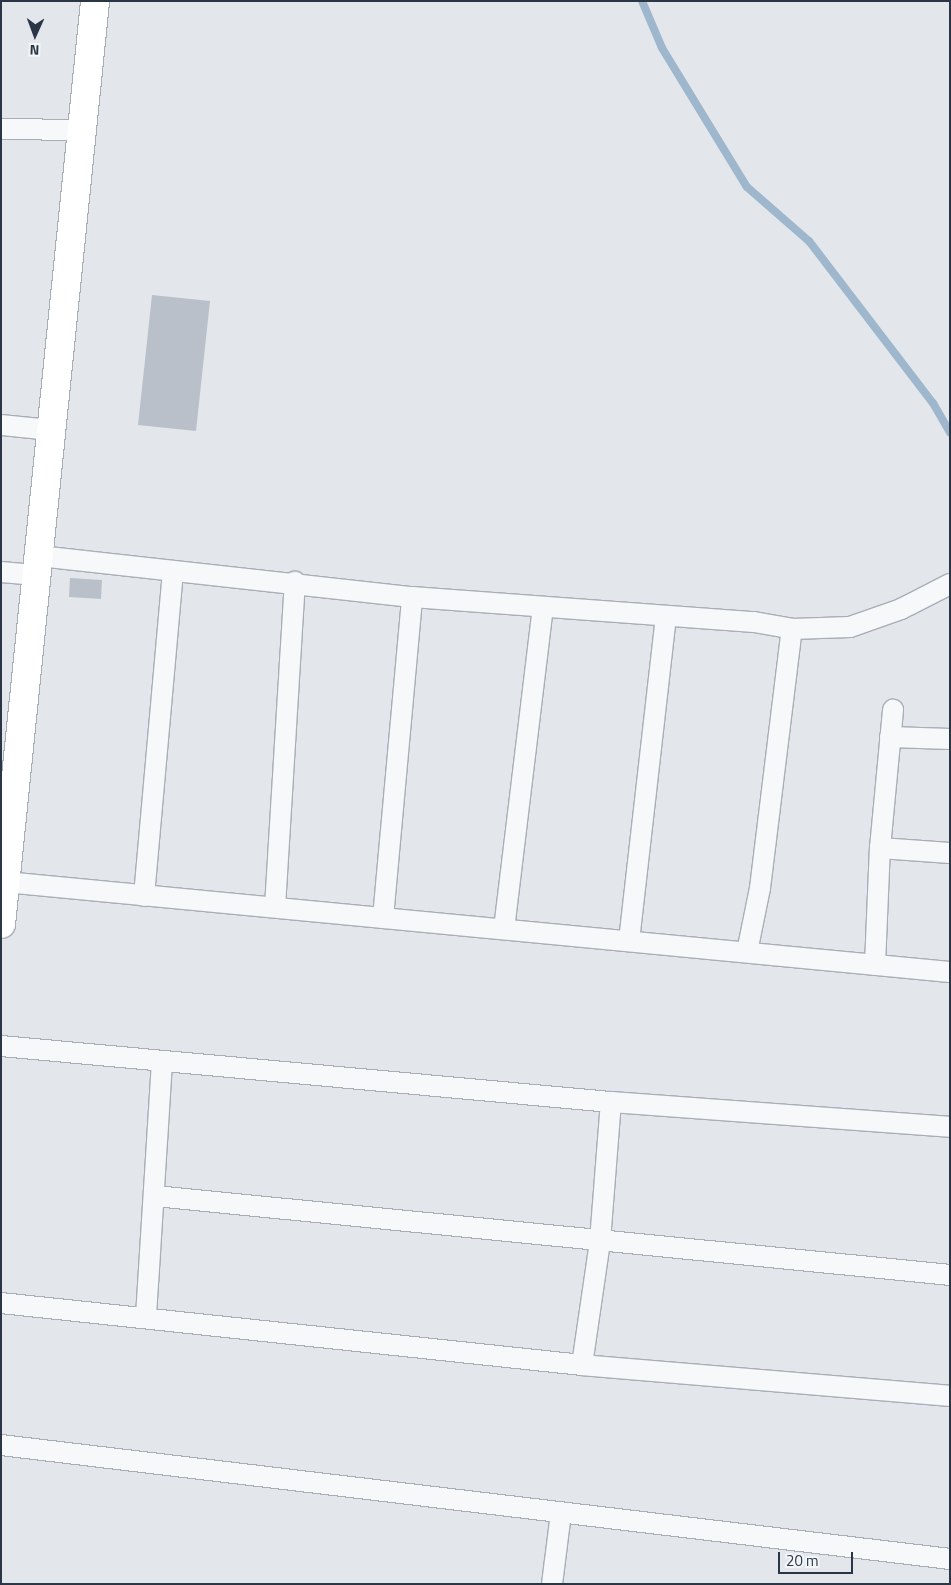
<!DOCTYPE html>
<style>
body{margin:0}
#map{position:relative;width:951px;height:1585px;overflow:hidden;background:#e3e7ec;font-family:"Titillium Web",sans-serif}
div>[style]{position:absolute}
.stream>*{height:8px;margin:-4px;padding:0 4px;transform-origin:4px;border-radius:4px;background:#9eb7cc}
.building>*{inset:0;background:#bac0ca}
.roads{filter:drop-shadow(1px 0 #a8aeb7) drop-shadow(-1px 0 #a8aeb7) drop-shadow(0 1px #a8aeb7) drop-shadow(0 -1px #a8aeb7)}
.street>*{height:20px;margin:-10px;padding:0 10px;transform-origin:10px;border-radius:10px;background:#f6f8fa}
.secondary>*{height:28px;margin:-14px;padding:0 14px;transform-origin:14px;border-radius:14px;background:#fff}
span{translate:-50% -50%;white-space:nowrap;text-align:center;line-height:1.15;-webkit-text-stroke:5px #f3f6f9;paint-order:stroke}
.frame{position:absolute;inset:0;border:2px solid #2a3545;pointer-events:none}
.north{position:absolute;left:10px;top:10px;width:50px;height:50px;-webkit-text-stroke:4px #f3f6f9;paint-order:stroke;rotate:182deg;font-size:14px;font-weight:700;line-height:20px;text-align:center;color:#2a3545}
.north::after{content:'';display:block;margin:auto;width:18px;height:22px;background:#2a3545;clip-path:polygon(50% 0,100% 100%,50% 72%,0 100%)}
.scale{position:absolute;left:778px;top:1552px;width:75px;height:22px;box-sizing:border-box;border:2px solid #2a3545;border-top:0;padding-left:6px;font-size:15px;line-height:18px;white-space:nowrap;color:#2a3545;-webkit-text-stroke:4px #f3f6f9;paint-order:stroke}
</style>
<div id="map">
<div class="stream">
<div style="left:642px;top:1px;width:51px;rotate:66.9deg"></div>
<div style="left:662px;top:48px;width:163px;rotate:58.6deg"></div>
<div style="left:747px;top:187px;width:82px;rotate:41.1deg"></div>
<div style="left:809px;top:241px;width:204px;rotate:52.6deg"></div>
<div style="left:933px;top:403px;width:34px;rotate:60deg"></div>
</div>
<div class="building">
<div style="clip-path:polygon(152px 295px,210px 301px,196px 431px,138px 425px)"></div>
<div style="clip-path:polygon(70px 578px,102px 580px,101px 599px,69px 597px)"></div>
</div>
<div class="roads">
<div class="street">
<div style="left:1px;top:129px;width:81px;rotate:0.7deg"></div>
<div style="left:1px;top:425px;width:50px;rotate:5.7deg"></div>
<div style="left:39px;top:556px;width:375px;rotate:6.3deg"></div>
<div style="left:412px;top:597px;width:343px;rotate:4.2deg"></div>
<div style="left:754px;top:622px;width:39px;rotate:10deg"></div>
<div style="left:792px;top:629px;width:58px;rotate:-2deg"></div>
<div style="left:850px;top:627px;width:54px;rotate:-19.4deg"></div>
<div style="left:901px;top:609px;width:55px;rotate:-27deg"></div>
<div style="left:1px;top:572px;width:36px;rotate:5deg"></div>
<div style="left:890px;top:737px;width:60px;rotate:1.9deg"></div>
<div style="left:880px;top:848px;width:70px;rotate:4.1deg"></div>
<div style="left:5px;top:882px;width:949px;rotate:5.44deg"></div>
<div style="left:144px;top:896px;width:325px;rotate:-84.9deg"></div>
<div style="left:275px;top:907px;width:326px;rotate:-86.5deg"></div>
<div style="left:383px;top:918px;width:322px;rotate:-84.8deg"></div>
<div style="left:504px;top:929px;width:324px;rotate:-83.1deg"></div>
<div style="left:629px;top:941px;width:325px;rotate:-83.5deg"></div>
<div style="left:747px;top:952px;width:65px;rotate:-78.5deg"></div>
<div style="left:760px;top:888px;width:261px;rotate:-83deg"></div>
<div style="left:875px;top:965px;width:117px;rotate:-87.6deg"></div>
<div style="left:880px;top:848px;width:139px;rotate:-84.6deg"></div>
<div style="left:1px;top:1046px;width:613px;rotate:5.25deg"></div>
<div style="left:611px;top:1102px;width:340px;rotate:4.2deg"></div>
<div style="left:155px;top:1196px;width:799px;rotate:5.67deg"></div>
<div style="left:1px;top:1303px;width:584px;rotate:6.09deg"></div>
<div style="left:582px;top:1365px;width:369px;rotate:4.8deg"></div>
<div style="left:146px;top:1316px;width:254px;rotate:-86.4deg"></div>
<div style="left:582px;top:1365px;width:125px;rotate:-81.7deg"></div>
<div style="left:600px;top:1241px;width:139px;rotate:-85.5deg"></div>
<div style="left:1px;top:1445px;width:956px;rotate:6.85deg"></div>
<div style="left:552px;top:1584px;width:72px;rotate:-82.8deg"></div>
</div>
<div class="secondary">
<div style="left:1px;top:924px;width:928px;rotate:-84.18deg"></div>
</div>
</div>
<div class="frame"></div>
<div class="north">N</div>
<div class="scale">20 m</div>
</div>
